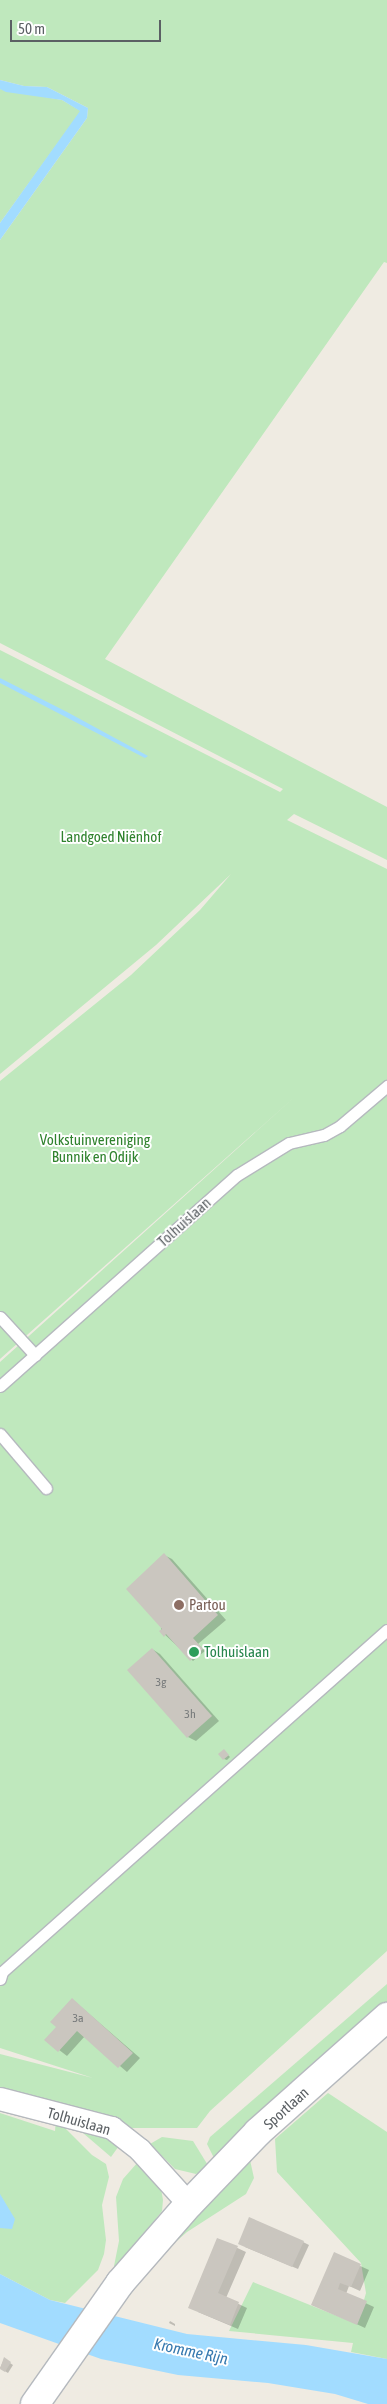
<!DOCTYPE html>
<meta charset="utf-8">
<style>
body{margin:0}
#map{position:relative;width:387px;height:2404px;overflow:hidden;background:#efebe2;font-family:"Asap Condensed",sans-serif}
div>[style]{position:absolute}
.green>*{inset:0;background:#bfe8bd}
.water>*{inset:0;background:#a2dcff}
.shadow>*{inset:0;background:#0003}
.building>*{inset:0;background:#cac6bf}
.roads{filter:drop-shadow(1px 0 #b5b9be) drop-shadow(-1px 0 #b5b9be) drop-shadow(0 1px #b5b9be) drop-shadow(0 -1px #b5b9be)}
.service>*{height:11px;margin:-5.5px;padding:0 5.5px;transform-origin:5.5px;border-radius:5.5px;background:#fff}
.minor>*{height:22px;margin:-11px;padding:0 11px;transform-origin:11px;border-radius:11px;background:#fff}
.tertiary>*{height:28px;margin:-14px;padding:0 14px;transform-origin:14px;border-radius:14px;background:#fff}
.dots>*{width:14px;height:14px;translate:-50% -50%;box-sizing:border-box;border:2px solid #fff;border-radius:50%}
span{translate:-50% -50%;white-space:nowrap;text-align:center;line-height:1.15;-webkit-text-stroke:4px #fff;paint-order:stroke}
.number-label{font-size:12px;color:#777a7b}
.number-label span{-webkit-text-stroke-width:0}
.park-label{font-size:15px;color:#2f822d}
.street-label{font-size:15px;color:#5b6064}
.education-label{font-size:15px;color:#785e54}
.left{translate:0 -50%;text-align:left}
.leisure-label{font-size:15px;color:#27864d}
.water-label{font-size:16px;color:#3679af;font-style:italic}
.scale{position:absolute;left:10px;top:20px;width:151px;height:22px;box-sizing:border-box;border:2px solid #5b6064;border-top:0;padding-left:6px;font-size:15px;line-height:18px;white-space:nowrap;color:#5b6064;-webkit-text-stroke:4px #fff;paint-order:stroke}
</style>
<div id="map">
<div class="green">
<div style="clip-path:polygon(0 0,387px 0,387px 263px,384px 262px,105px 659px,387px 807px,387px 860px,294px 814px,287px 820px,387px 869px,387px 1951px,210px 2111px,197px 2128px,130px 2128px,0 2093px,0 2054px,93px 2078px,0 2048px,0 1362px,298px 1094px,0 1359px,0 1081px,131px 975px,200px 910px,231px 874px,156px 945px,0 1074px,0 650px,280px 792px,283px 789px,0 643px,0 240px,87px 118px,88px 108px,47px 87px,24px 86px,0 80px)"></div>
<div style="clip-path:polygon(0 89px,62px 100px,81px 111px,0 223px)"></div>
<div style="clip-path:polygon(387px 1984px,387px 2003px,215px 2160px,207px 2144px,210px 2137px)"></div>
<div style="clip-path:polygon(328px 2093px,387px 2132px,387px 2359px,351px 2352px,353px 2343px,229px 2331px,253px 2282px,357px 2324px,366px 2293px,361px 2263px,277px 2172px,275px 2139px)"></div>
<div style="clip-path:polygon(0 2113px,55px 2131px,56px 2119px,92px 2155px,106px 2164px,109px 2177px,102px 2205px,106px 2240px,104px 2254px,98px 2270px,65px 2303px,50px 2300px,0 2274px)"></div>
<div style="clip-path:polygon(76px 2127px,121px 2143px,111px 2157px)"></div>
<div style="clip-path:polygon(162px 2137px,193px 2141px,209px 2167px,196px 2174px,175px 2169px,150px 2144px)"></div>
<div style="clip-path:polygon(250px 2160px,254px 2178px,246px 2194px,187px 2232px,140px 2273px)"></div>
<div style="clip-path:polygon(138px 2162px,160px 2183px,163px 2200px,162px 2211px,117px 2269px,114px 2266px,119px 2241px,116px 2197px,123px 2179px)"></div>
</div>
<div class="water">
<div style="clip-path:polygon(0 80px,24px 86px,47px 87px,88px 108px,87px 118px,0 240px,0 223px,80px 111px,62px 100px,6px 92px,0 89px)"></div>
<div style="clip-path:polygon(0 678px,67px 712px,148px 756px,145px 758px,0 683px)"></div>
<div style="clip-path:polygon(0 2194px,15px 2219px,12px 2229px,0 2228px)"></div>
<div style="clip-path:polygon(0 2274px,50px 2300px,187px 2334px,306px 2345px,387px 2359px,387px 2404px,368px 2404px,335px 2394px,268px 2383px,178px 2375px,101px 2359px,0 2323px)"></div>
</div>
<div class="shadow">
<div style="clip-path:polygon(164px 1555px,172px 1559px,226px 1620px,198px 1644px,205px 1651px,193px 1661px,161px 1631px)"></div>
<div style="clip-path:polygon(152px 1649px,160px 1654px,219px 1721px,196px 1741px,188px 1737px)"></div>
<div style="clip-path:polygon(226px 1753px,230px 1757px,227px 1760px,224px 1759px)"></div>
<div style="clip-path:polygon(72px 1999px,140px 2058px,127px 2072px,85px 2036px,67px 2056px,46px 2040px,57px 2027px)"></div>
<div style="clip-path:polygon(218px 2239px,246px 2252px,226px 2298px,247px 2308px,238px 2329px,198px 2312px)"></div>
<div style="clip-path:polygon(303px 2242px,309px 2245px,298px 2269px,245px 2247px)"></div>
<div style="clip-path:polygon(334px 2254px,369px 2270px,360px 2291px,349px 2286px,346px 2294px,374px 2307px,365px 2328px,320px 2307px)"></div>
<div style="clip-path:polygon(170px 2321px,175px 2324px,175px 2326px,169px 2323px)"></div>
<div style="clip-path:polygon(4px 2359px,13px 2365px,8px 2373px,0 2368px)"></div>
</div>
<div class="building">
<div style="clip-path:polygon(164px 1553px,218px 1615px,193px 1638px,203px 1649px,190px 1661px,166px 1634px,164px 1637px,159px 1631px,162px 1629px,126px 1589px)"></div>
<div style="clip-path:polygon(152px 1648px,212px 1716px,187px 1738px,127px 1670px)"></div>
<div style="clip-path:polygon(224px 1749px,229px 1755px,223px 1760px,218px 1754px)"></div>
<div style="clip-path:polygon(72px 1998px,133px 2053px,118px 2068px,77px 2031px,58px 2052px,44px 2040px,56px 2027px,50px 2022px)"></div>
<div style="clip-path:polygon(249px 2217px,304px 2241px,292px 2267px,238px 2244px)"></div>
<div style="clip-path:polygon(217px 2238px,238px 2246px,218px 2293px,239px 2302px,230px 2325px,188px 2308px)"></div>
<div style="clip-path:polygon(334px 2252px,361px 2264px,351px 2287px,340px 2283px,338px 2289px,367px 2301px,357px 2325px,311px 2305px)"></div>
<div style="clip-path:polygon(4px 2357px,11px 2362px,5px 2372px,0 2369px)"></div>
</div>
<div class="roads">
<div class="service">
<div style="left:0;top:1317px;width:52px;rotate:47.4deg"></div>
<div style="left:0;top:1386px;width:317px;rotate:-41.7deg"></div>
<div style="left:237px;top:1175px;width:61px;rotate:-31.6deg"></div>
<div style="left:289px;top:1143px;width:36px;rotate:-13deg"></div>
<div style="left:324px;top:1135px;width:18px;rotate:-29deg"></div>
<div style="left:340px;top:1126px;width:62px;rotate:-40.4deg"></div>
<div style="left:0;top:1434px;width:71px;rotate:49.6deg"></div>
<div style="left:0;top:1979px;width:7px;rotate:-74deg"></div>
<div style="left:2px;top:1972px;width:515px;rotate:-41.62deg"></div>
</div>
<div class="minor">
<div style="left:0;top:2099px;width:116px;rotate:14.5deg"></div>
<div style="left:112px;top:2128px;width:36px;rotate:38deg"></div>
<div style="left:140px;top:2150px;width:73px;rotate:47.8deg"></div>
</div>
<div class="tertiary">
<div style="left:35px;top:2404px;width:148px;rotate:-54.9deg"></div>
<div style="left:120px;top:2283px;width:105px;rotate:-48.9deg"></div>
<div style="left:189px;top:2204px;width:100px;rotate:-46.2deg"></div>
<div style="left:258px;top:2132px;width:173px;rotate:-41.7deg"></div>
</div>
</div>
<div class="dots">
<div style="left:179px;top:1605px;background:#8d6e63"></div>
<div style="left:194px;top:1652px;background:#2e9e5b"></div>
</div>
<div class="number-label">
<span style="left:161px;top:1683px">3g</span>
<span style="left:190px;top:1715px">3h</span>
<span style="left:78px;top:2019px">3a</span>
</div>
<div class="park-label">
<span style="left:111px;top:837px">Landgoed Niënhof</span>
<span style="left:95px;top:1148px">Volkstuinvereniging<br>Bunnik en Odijk</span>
</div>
<div class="street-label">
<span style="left:184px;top:1222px;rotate:-42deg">Tolhuislaan</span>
<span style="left:286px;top:2108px;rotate:-42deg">Sportlaan</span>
<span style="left:79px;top:2121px;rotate:16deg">Tolhuislaan</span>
</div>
<div class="education-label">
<span class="left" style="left:189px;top:1605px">Partou</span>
</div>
<div class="leisure-label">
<span class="left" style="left:204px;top:1652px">Tolhuislaan</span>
</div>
<div class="water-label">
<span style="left:191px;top:2351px;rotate:12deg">Kromme Rijn</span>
</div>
<div class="scale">50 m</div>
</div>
